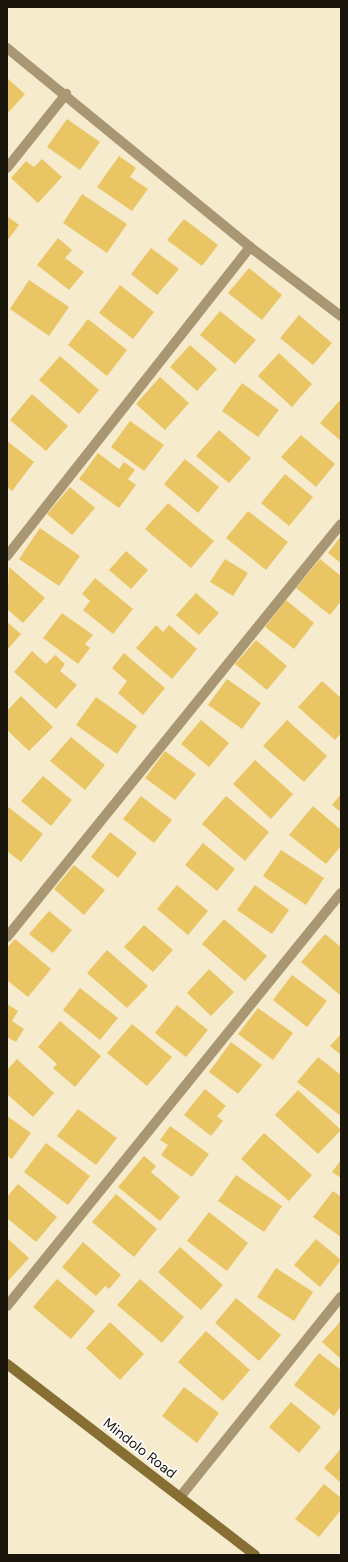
<!DOCTYPE html>
<style>
body{margin:0}
#map{position:relative;width:348px;height:1562px;overflow:hidden;background:#f7ebce;font-family:"DM Sans",sans-serif}
div>[style]{position:absolute}
.building>*{inset:0;background:#e9c564}
.street>*{height:10px;margin:-5px;padding:0 5px;transform-origin:5px;border-radius:5px;background:#a89772}
.secondary>*{height:10px;margin:-5px;padding:0 5px;transform-origin:5px;border-radius:5px;background:#876e33}
span{translate:-50% -50%;white-space:nowrap;text-align:center;line-height:1.15;-webkit-text-stroke:3.5px #fff;paint-order:stroke}
.street-label{font-size:14px;color:#19150b}
.frame{position:absolute;inset:0;border:8px solid #19150b;pointer-events:none}
</style>
<div id="map">
<div class="building">
<div style="clip-path:polygon(7px 78px,25px 94px,7px 114px)"></div>
<div style="clip-path:polygon(67px 119px,100px 142px,80px 170px,47px 147px)"></div>
<div style="clip-path:polygon(119px 156px,136px 168px,130px 177px,148px 189px,132px 211px,97px 187px)"></div>
<div style="clip-path:polygon(42px 159px,62px 177px,38px 203px,11px 178px,26px 161px,34px 167px)"></div>
<div style="clip-path:polygon(82px 194px,127px 224px,107px 253px,63px 223px)"></div>
<div style="clip-path:polygon(7px 216px,19px 225px,7px 241px)"></div>
<div style="clip-path:polygon(184px 219px,218px 245px,202px 266px,167px 240px)"></div>
<div style="clip-path:polygon(58px 238px,72px 250px,65px 258px,84px 272px,69px 290px,37px 265px)"></div>
<div style="clip-path:polygon(151px 248px,179px 269px,157px 295px,131px 274px)"></div>
<div style="clip-path:polygon(249px 268px,282px 295px,262px 320px,228px 293px)"></div>
<div style="clip-path:polygon(29px 280px,69px 307px,49px 336px,10px 309px)"></div>
<div style="clip-path:polygon(120px 285px,154px 312px,133px 339px,99px 313px)"></div>
<div style="clip-path:polygon(220px 311px,256px 340px,235px 364px,200px 335px)"></div>
<div style="clip-path:polygon(299px 315px,332px 343px,313px 365px,280px 338px)"></div>
<div style="clip-path:polygon(88px 319px,127px 350px,107px 376px,68px 345px)"></div>
<div style="clip-path:polygon(190px 345px,217px 369px,197px 391px,170px 367px)"></div>
<div style="clip-path:polygon(279px 353px,312px 384px,292px 407px,258px 376px)"></div>
<div style="clip-path:polygon(60px 356px,99px 390px,79px 414px,39px 380px)"></div>
<div style="clip-path:polygon(160px 377px,189px 403px,165px 430px,136px 404px)"></div>
<div style="clip-path:polygon(242px 383px,279px 410px,258px 437px,222px 411px)"></div>
<div style="clip-path:polygon(32px 394px,68px 426px,46px 451px,10px 420px)"></div>
<div style="clip-path:polygon(339px 401px,341px 402px,341px 441px,320px 423px)"></div>
<div style="clip-path:polygon(130px 421px,164px 445px,144px 471px,111px 447px)"></div>
<div style="clip-path:polygon(219px 430px,251px 458px,229px 483px,196px 456px)"></div>
<div style="clip-path:polygon(301px 435px,335px 464px,316px 487px,281px 457px)"></div>
<div style="clip-path:polygon(7px 441px,34px 462px,12px 491px,7px 487px)"></div>
<div style="clip-path:polygon(98px 453px,119px 469px,124px 462px,135px 470px,128px 479px,136px 485px,119px 508px,79px 479px)"></div>
<div style="clip-path:polygon(185px 459px,219px 487px,198px 513px,164px 484px)"></div>
<div style="clip-path:polygon(285px 474px,313px 497px,289px 526px,261px 503px)"></div>
<div style="clip-path:polygon(70px 487px,95px 508px,72px 535px,47px 514px)"></div>
<div style="clip-path:polygon(168px 503px,214px 541px,191px 568px,145px 529px)"></div>
<div style="clip-path:polygon(248px 511px,288px 542px,266px 570px,226px 538px)"></div>
<div style="clip-path:polygon(40px 528px,80px 556px,59px 586px,19px 559px)"></div>
<div style="clip-path:polygon(341px 536px,341px 563px,328px 553px)"></div>
<div style="clip-path:polygon(126px 551px,148px 570px,131px 589px,109px 570px)"></div>
<div style="clip-path:polygon(225px 559px,248px 573px,233px 596px,210px 582px)"></div>
<div style="clip-path:polygon(320px 559px,341px 576px,341px 601px,330px 615px,296px 588px)"></div>
<div style="clip-path:polygon(9px 567px,45px 598px,23px 623px,7px 609px)"></div>
<div style="clip-path:polygon(95px 578px,133px 609px,113px 634px,83px 610px,90px 601px,82px 594px)"></div>
<div style="clip-path:polygon(196px 593px,219px 613px,199px 635px,176px 615px)"></div>
<div style="clip-path:polygon(286px 600px,314px 623px,294px 649px,265px 627px)"></div>
<div style="clip-path:polygon(62px 613px,93px 635px,85px 644px,90px 648px,78px 664px,43px 638px)"></div>
<div style="clip-path:polygon(7px 622px,21px 634px,7px 650px)"></div>
<div style="clip-path:polygon(156px 625px,163px 632px,169px 625px,197px 649px,172px 679px,136px 648px)"></div>
<div style="clip-path:polygon(256px 640px,287px 666px,267px 690px,235px 664px)"></div>
<div style="clip-path:polygon(32px 651px,46px 664px,55px 655px,65px 664px,60px 671px,77px 685px,56px 709px,14px 672px)"></div>
<div style="clip-path:polygon(124px 653px,165px 688px,143px 715px,118px 693px,127px 681px,112px 668px)"></div>
<div style="clip-path:polygon(227px 679px,261px 703px,242px 729px,208px 705px)"></div>
<div style="clip-path:polygon(322px 681px,341px 698px,341px 733px,335px 740px,298px 707px)"></div>
<div style="clip-path:polygon(21px 696px,53px 727px,29px 751px,7px 730px,7px 711px)"></div>
<div style="clip-path:polygon(96px 697px,137px 726px,117px 754px,76px 725px)"></div>
<div style="clip-path:polygon(201px 720px,229px 743px,209px 767px,181px 744px)"></div>
<div style="clip-path:polygon(287px 720px,327px 756px,304px 782px,263px 746px)"></div>
<div style="clip-path:polygon(71px 737px,105px 765px,85px 790px,50px 761px)"></div>
<div style="clip-path:polygon(165px 751px,196px 774px,175px 800px,145px 778px)"></div>
<div style="clip-path:polygon(255px 760px,293px 794px,271px 819px,233px 784px)"></div>
<div style="clip-path:polygon(43px 776px,72px 800px,51px 826px,21px 801px)"></div>
<div style="clip-path:polygon(341px 794px,341px 812px,332px 805px)"></div>
<div style="clip-path:polygon(141px 796px,172px 820px,154px 843px,123px 819px)"></div>
<div style="clip-path:polygon(226px 796px,269px 832px,245px 861px,202px 824px)"></div>
<div style="clip-path:polygon(313px 806px,341px 830px,341px 846px,326px 864px,289px 835px)"></div>
<div style="clip-path:polygon(8px 807px,43px 834px,21px 862px,7px 851px)"></div>
<div style="clip-path:polygon(110px 832px,137px 853px,118px 878px,91px 857px)"></div>
<div style="clip-path:polygon(203px 843px,235px 869px,217px 891px,185px 865px)"></div>
<div style="clip-path:polygon(281px 850px,324px 878px,306px 905px,263px 876px)"></div>
<div style="clip-path:polygon(74px 865px,105px 890px,84px 915px,54px 889px)"></div>
<div style="clip-path:polygon(177px 885px,208px 911px,188px 935px,157px 909px)"></div>
<div style="clip-path:polygon(255px 885px,289px 910px,272px 934px,237px 910px)"></div>
<div style="clip-path:polygon(49px 911px,72px 930px,53px 953px,29px 934px)"></div>
<div style="clip-path:polygon(224px 919px,267px 956px,245px 981px,202px 944px)"></div>
<div style="clip-path:polygon(144px 925px,173px 950px,153px 972px,124px 947px)"></div>
<div style="clip-path:polygon(325px 934px,341px 947px,340px 995px,301px 962px)"></div>
<div style="clip-path:polygon(15px 939px,51px 969px,28px 997px,7px 980px,7px 948px)"></div>
<div style="clip-path:polygon(107px 950px,148px 986px,127px 1008px,87px 973px)"></div>
<div style="clip-path:polygon(209px 969px,234px 992px,211px 1016px,187px 993px)"></div>
<div style="clip-path:polygon(292px 975px,327px 1001px,307px 1027px,273px 1000px)"></div>
<div style="clip-path:polygon(80px 988px,118px 1018px,100px 1040px,63px 1010px)"></div>
<div style="clip-path:polygon(7px 1004px,18px 1011px,12px 1021px,24px 1029px,16px 1042px,7px 1037px)"></div>
<div style="clip-path:polygon(177px 1005px,208px 1030px,186px 1057px,155px 1033px)"></div>
<div style="clip-path:polygon(258px 1008px,293px 1033px,273px 1060px,238px 1034px)"></div>
<div style="clip-path:polygon(60px 1021px,101px 1056px,75px 1087px,53px 1068px,57px 1064px,38px 1047px)"></div>
<div style="clip-path:polygon(132px 1024px,172px 1057px,147px 1086px,107px 1053px)"></div>
<div style="clip-path:polygon(341px 1034px,341px 1055px,330px 1046px)"></div>
<div style="clip-path:polygon(231px 1042px,262px 1065px,238px 1094px,209px 1072px)"></div>
<div style="clip-path:polygon(318px 1057px,341px 1075px,341px 1116px,297px 1082px)"></div>
<div style="clip-path:polygon(17px 1059px,54px 1093px,33px 1117px,7px 1094px,7px 1070px)"></div>
<div style="clip-path:polygon(205px 1089px,226px 1106px,217px 1116px,223px 1121px,211px 1136px,184px 1115px)"></div>
<div style="clip-path:polygon(298px 1090px,341px 1130px,318px 1154px,275px 1115px)"></div>
<div style="clip-path:polygon(78px 1109px,117px 1138px,96px 1165px,57px 1136px)"></div>
<div style="clip-path:polygon(7px 1116px,31px 1133px,12px 1159px,7px 1156px)"></div>
<div style="clip-path:polygon(170px 1126px,209px 1154px,192px 1177px,161px 1155px,168px 1145px,160px 1140px)"></div>
<div style="clip-path:polygon(264px 1133px,312px 1175px,289px 1201px,241px 1159px)"></div>
<div style="clip-path:polygon(46px 1143px,90px 1176px,68px 1205px,24px 1172px)"></div>
<div style="clip-path:polygon(144px 1156px,156px 1166px,151px 1172px,180px 1197px,160px 1221px,118px 1187px)"></div>
<div style="clip-path:polygon(341px 1160px,341px 1178px,332px 1172px)"></div>
<div style="clip-path:polygon(236px 1175px,282px 1206px,264px 1232px,218px 1201px)"></div>
<div style="clip-path:polygon(18px 1184px,57px 1217px,36px 1242px,7px 1218px,7px 1197px)"></div>
<div style="clip-path:polygon(333px 1191px,341px 1197px,341px 1237px,313px 1217px)"></div>
<div style="clip-path:polygon(116px 1194px,157px 1229px,134px 1257px,92px 1222px)"></div>
<div style="clip-path:polygon(209px 1212px,248px 1243px,227px 1271px,187px 1241px)"></div>
<div style="clip-path:polygon(7px 1238px,29px 1258px,7px 1282px)"></div>
<div style="clip-path:polygon(316px 1239px,341px 1260px,320px 1287px,294px 1265px)"></div>
<div style="clip-path:polygon(83px 1242px,121px 1275px,109px 1289px,105px 1286px,96px 1296px,62px 1267px)"></div>
<div style="clip-path:polygon(180px 1247px,223px 1285px,201px 1310px,158px 1272px)"></div>
<div style="clip-path:polygon(276px 1268px,313px 1292px,294px 1321px,257px 1297px)"></div>
<div style="clip-path:polygon(57px 1279px,95px 1311px,71px 1339px,33px 1307px)"></div>
<div style="clip-path:polygon(140px 1279px,184px 1317px,162px 1343px,117px 1305px)"></div>
<div style="clip-path:polygon(236px 1298px,281px 1335px,259px 1361px,215px 1323px)"></div>
<div style="clip-path:polygon(341px 1321px,341px 1359px,322px 1342px)"></div>
<div style="clip-path:polygon(110px 1322px,144px 1354px,120px 1380px,86px 1348px)"></div>
<div style="clip-path:polygon(206px 1331px,250px 1370px,223px 1401px,178px 1362px)"></div>
<div style="clip-path:polygon(319px 1353px,341px 1370px,341px 1406px,334px 1416px,294px 1385px)"></div>
<div style="clip-path:polygon(184px 1387px,219px 1413px,197px 1443px,162px 1416px)"></div>
<div style="clip-path:polygon(291px 1402px,321px 1427px,299px 1453px,269px 1427px)"></div>
<div style="clip-path:polygon(341px 1449px,341px 1483px,324px 1468px)"></div>
<div style="clip-path:polygon(324px 1484px,341px 1498px,341px 1510px,319px 1537px,295px 1519px)"></div>
</div>
<div class="street">
<div style="left:7px;top:48px;width:314px;rotate:39.3deg"></div>
<div style="left:250px;top:247px;width:114px;rotate:37.2deg"></div>
<div style="left:7px;top:168px;width:95px;rotate:-51.4deg"></div>
<div style="left:7px;top:556px;width:393px;rotate:-51.8deg"></div>
<div style="left:7px;top:937px;width:531px;rotate:-51.04deg"></div>
<div style="left:7px;top:1306px;width:531px;rotate:-51.04deg"></div>
<div style="left:180px;top:1497px;width:257px;rotate:-51.2deg"></div>
</div>
<div class="secondary">
<div style="left:7px;top:1364px;width:313px;rotate:37.6deg"></div>
</div>
<div class="street-label">
<span style="left:140px;top:1448px;rotate:38deg">Mindolo Road</span>
</div>
<div class="frame"></div>
</div>
